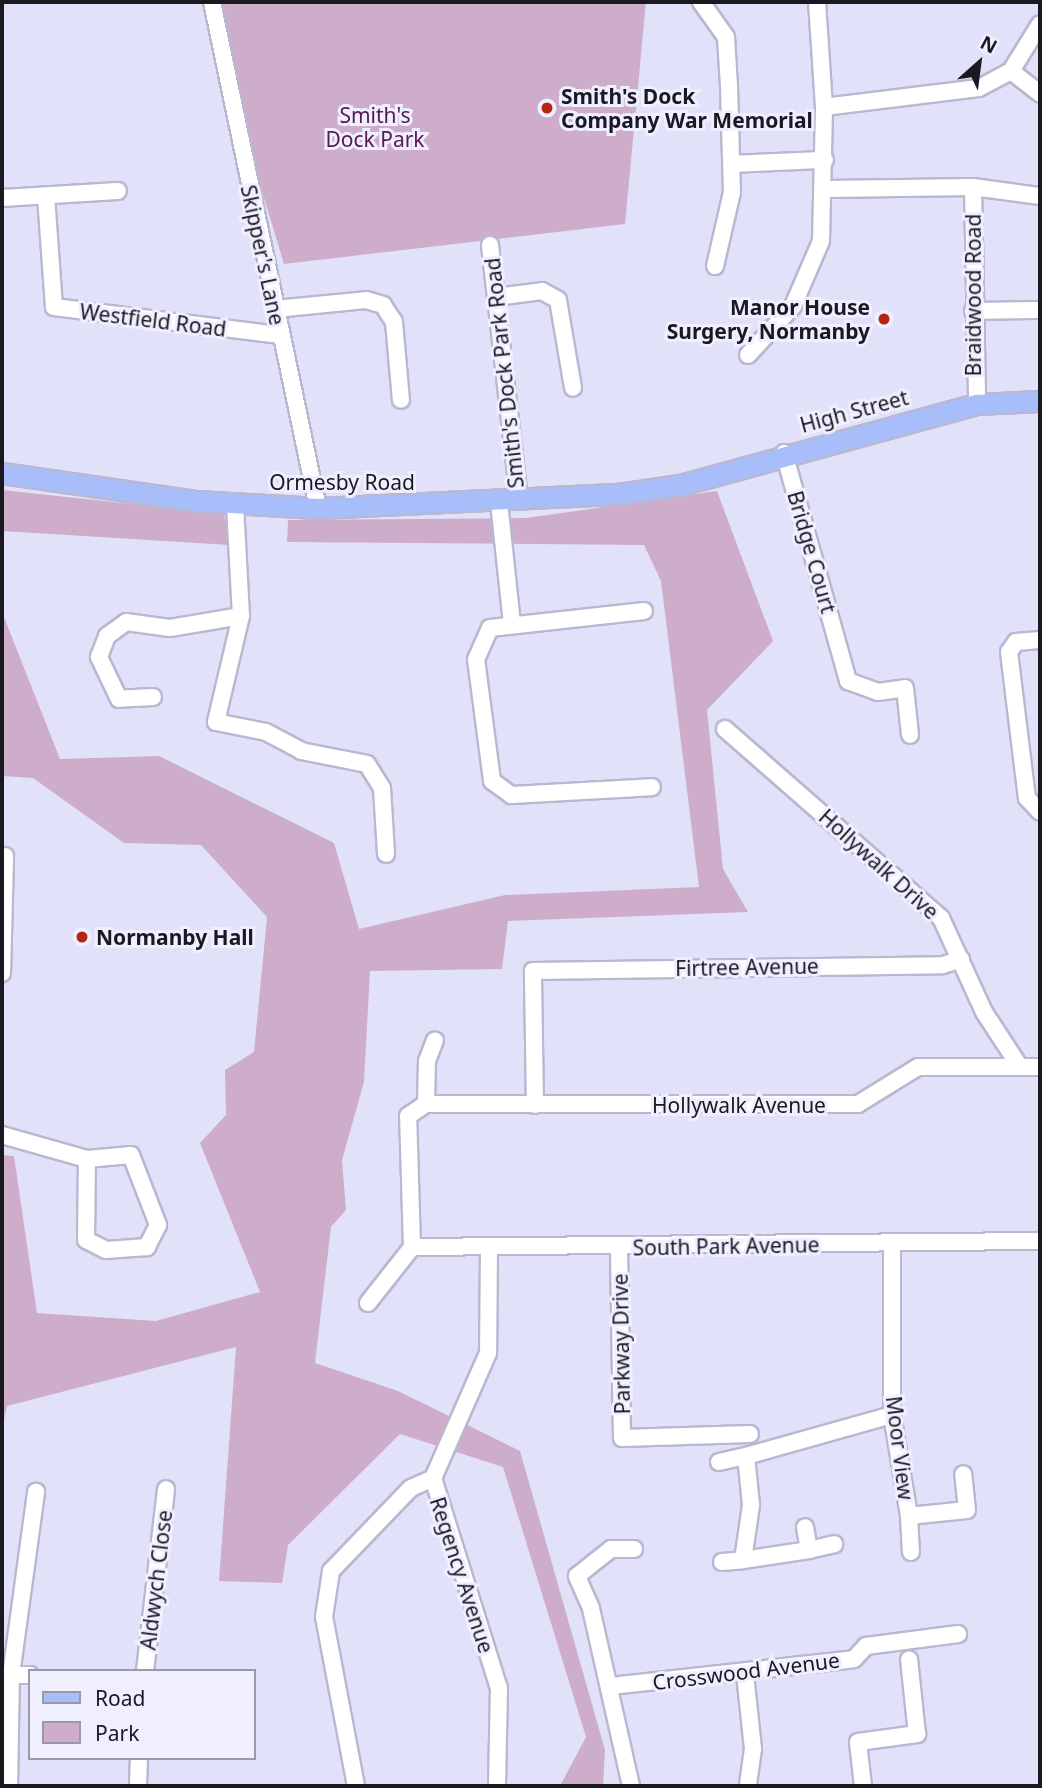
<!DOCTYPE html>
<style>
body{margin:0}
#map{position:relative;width:1042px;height:1788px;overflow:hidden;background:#e2e1fa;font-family:"Noto Sans",sans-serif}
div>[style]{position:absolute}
.green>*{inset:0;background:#ceadcb}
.roads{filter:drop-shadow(2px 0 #bab8d0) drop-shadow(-2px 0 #bab8d0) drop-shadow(0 2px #bab8d0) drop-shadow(0 -2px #bab8d0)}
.minor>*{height:16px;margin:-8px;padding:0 8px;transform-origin:8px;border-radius:8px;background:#fff}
.major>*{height:19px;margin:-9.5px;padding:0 9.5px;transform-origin:9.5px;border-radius:9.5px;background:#a7befb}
.dots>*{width:19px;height:19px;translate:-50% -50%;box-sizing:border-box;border:4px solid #f0efff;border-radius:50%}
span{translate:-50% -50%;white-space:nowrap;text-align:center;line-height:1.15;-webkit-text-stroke:6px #f0efff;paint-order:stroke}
.poi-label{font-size:21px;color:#1a1922;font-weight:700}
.left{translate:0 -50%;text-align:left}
.right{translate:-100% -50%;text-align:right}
.park-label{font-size:21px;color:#541852}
.street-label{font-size:21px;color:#1a1922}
.frame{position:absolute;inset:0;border:4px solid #1a1922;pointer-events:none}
.legend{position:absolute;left:28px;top:1669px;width:228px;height:91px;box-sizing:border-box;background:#f0efff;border:2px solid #9a99a7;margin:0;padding:9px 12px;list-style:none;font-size:21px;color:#1a1922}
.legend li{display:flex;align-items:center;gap:14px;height:35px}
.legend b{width:35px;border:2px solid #9a99a7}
.north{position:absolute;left:944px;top:28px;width:70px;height:70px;-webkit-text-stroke:5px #f0efff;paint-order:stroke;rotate:28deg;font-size:19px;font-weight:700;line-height:28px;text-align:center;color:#1a1922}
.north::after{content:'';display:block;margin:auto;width:24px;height:32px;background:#1a1922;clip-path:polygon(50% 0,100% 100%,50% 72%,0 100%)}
</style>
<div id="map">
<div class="green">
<div style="clip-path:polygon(217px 2px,646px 2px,625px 224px,284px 264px,221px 55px)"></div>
<div style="clip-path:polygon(2px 490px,224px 514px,230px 545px,2px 531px)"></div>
<div style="clip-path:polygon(717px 491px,773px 641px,707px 710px,723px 869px,748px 912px,508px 921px,502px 969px,370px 971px,364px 1082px,342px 1160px,346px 1210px,331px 1227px,315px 1363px,398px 1391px,520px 1451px,605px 1750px,603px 1786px,560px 1786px,586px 1737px,503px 1467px,400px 1434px,288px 1545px,282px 1583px,219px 1581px,236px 1347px,7px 1406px,2px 1428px,2px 1155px,14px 1156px,37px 1313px,156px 1321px,260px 1292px,200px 1143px,226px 1115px,225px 1070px,254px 1052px,267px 917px,201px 845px,124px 843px,33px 778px,2px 776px,2px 612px,60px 759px,159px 756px,334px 843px,359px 929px,505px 895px,699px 887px,661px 581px,644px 545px,287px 542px,288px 520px,526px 518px)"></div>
</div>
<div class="roads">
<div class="minor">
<div style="left:212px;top:2px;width:517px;rotate:78.17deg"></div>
<div style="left:701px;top:2px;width:43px;rotate:54.5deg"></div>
<div style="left:726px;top:37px;width:49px;rotate:86.5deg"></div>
<div style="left:729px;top:86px;width:106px;rotate:88.4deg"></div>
<div style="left:732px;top:192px;width:76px;rotate:102.9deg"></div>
<div style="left:1011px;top:71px;width:37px;rotate:38deg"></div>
<div style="left:824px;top:107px;width:156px;rotate:-7deg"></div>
<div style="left:979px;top:88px;width:36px;rotate:-28deg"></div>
<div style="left:1011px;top:71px;width:55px;rotate:-58.3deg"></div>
<div style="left:732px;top:164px;width:93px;rotate:-2.5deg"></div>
<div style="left:973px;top:187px;width:217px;rotate:88.9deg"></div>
<div style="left:826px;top:189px;width:147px;rotate:-0.8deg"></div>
<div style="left:973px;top:187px;width:68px;rotate:7.7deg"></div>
<div style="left:46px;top:196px;width:111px;rotate:85.9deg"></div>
<div style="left:54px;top:307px;width:228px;rotate:7.1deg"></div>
<div style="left:2px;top:198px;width:116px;rotate:-3.5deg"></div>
<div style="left:490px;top:245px;width:257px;rotate:83.5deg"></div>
<div style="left:496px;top:297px;width:46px;rotate:-7.4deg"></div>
<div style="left:542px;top:291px;width:18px;rotate:29deg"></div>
<div style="left:558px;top:300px;width:89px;rotate:80.3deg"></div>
<div style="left:275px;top:309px;width:91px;rotate:-5.6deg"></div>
<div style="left:366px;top:300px;width:18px;rotate:16deg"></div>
<div style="left:383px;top:305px;width:20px;rotate:57deg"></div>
<div style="left:394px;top:322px;width:78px;rotate:84.9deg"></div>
<div style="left:973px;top:311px;width:67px;rotate:-0.9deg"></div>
<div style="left:748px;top:355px;width:67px;rotate:-47.4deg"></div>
<div style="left:793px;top:306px;width:71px;rotate:-66.7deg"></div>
<div style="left:821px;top:241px;width:134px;rotate:-88.7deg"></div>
<div style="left:824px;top:107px;width:105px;rotate:-93.8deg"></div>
<div style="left:784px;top:453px;width:237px;rotate:74.3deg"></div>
<div style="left:848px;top:681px;width:32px;rotate:20deg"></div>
<div style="left:878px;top:692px;width:27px;rotate:-8deg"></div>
<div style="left:905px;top:688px;width:47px;rotate:83.9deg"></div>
<div style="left:499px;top:502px;width:122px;rotate:83.9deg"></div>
<div style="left:235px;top:505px;width:111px;rotate:86.9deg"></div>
<div style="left:241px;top:616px;width:109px;rotate:103.3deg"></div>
<div style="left:216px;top:722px;width:51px;rotate:11.3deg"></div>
<div style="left:266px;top:732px;width:40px;rotate:28deg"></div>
<div style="left:301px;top:751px;width:67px;rotate:11.1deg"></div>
<div style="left:367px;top:764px;width:28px;rotate:58deg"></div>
<div style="left:382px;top:788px;width:66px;rotate:86.5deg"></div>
<div style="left:644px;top:611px;width:155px;rotate:173.7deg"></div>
<div style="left:490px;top:628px;width:34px;rotate:114deg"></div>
<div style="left:476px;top:659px;width:123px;rotate:82.5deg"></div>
<div style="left:492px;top:781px;width:24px;rotate:36deg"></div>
<div style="left:511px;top:795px;width:141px;rotate:-3.2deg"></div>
<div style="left:1040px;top:640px;width:24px;rotate:175deg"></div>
<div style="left:1016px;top:642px;width:12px;rotate:125deg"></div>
<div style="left:1009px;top:652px;width:147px;rotate:83deg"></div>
<div style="left:1027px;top:798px;width:19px;rotate:47deg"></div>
<div style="left:153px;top:697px;width:34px;rotate:177deg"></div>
<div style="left:119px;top:699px;width:47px;rotate:-115.5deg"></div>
<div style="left:99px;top:657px;width:22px;rotate:-69deg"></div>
<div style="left:107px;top:636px;width:24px;rotate:-36deg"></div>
<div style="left:126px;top:622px;width:44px;rotate:7.8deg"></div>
<div style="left:170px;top:628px;width:72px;rotate:-9.6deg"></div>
<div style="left:725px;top:729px;width:287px;rotate:41.2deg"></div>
<div style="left:941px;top:918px;width:103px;rotate:65.4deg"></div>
<div style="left:984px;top:1012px;width:62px;rotate:56.8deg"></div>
<div style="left:2px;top:973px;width:117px;rotate:-88.5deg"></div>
<div style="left:426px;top:1104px;width:432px"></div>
<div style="left:858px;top:1104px;width:70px;rotate:-31.7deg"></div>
<div style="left:918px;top:1067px;width:122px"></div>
<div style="left:535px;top:1105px;width:134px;rotate:-90.9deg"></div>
<div style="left:533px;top:971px;width:410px;rotate:-0.8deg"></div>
<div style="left:943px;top:965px;width:19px;rotate:-18deg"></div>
<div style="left:2px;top:1135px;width:88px;rotate:15.8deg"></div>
<div style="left:87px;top:1159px;width:44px;rotate:-5.2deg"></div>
<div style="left:131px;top:1155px;width:75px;rotate:68.9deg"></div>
<div style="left:158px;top:1225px;width:25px;rotate:117deg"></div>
<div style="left:147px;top:1247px;width:41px;rotate:175.8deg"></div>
<div style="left:106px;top:1250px;width:22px;rotate:-153deg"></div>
<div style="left:86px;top:1240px;width:81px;rotate:-89.3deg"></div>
<div style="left:892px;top:1244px;width:171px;rotate:90deg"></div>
<div style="left:892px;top:1415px;width:102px;rotate:80.4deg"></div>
<div style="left:909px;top:1516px;width:58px;rotate:-5.9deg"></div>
<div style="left:967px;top:1510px;width:36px;rotate:-96deg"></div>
<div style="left:412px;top:1247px;width:628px;rotate:-0.55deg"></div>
<div style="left:489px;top:1248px;width:105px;rotate:90.5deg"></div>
<div style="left:488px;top:1353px;width:137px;rotate:113.7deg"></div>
<div style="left:433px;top:1478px;width:220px;rotate:72.6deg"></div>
<div style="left:499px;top:1688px;width:98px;rotate:91.2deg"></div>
<div style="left:619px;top:1248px;width:190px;rotate:89.1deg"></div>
<div style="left:622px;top:1438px;width:128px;rotate:-1.8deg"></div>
<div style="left:368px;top:1303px;width:71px;rotate:-51.8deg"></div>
<div style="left:412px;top:1247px;width:131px;rotate:-91.7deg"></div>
<div style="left:408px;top:1116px;width:22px;rotate:-34deg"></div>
<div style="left:426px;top:1104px;width:43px;rotate:-88.7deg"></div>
<div style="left:427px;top:1061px;width:22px;rotate:-69deg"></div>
<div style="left:719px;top:1462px;width:28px;rotate:-13deg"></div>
<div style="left:909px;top:1516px;width:36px;rotate:87deg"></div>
<div style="left:809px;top:1550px;width:26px;rotate:-13deg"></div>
<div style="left:743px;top:1560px;width:67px;rotate:-8.6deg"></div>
<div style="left:809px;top:1550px;width:23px;rotate:-100deg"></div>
<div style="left:722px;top:1562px;width:21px;rotate:-5deg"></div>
<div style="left:743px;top:1560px;width:56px;rotate:-81.7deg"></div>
<div style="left:751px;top:1505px;width:49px;rotate:-95.8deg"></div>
<div style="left:746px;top:1456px;width:152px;rotate:-15.7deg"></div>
<div style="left:145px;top:1671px;width:183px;rotate:-83.4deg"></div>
<div style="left:745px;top:1674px;width:75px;rotate:83.9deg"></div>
<div style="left:753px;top:1749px;width:37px;rotate:98deg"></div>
<div style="left:11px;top:1675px;width:19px"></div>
<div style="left:611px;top:1686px;width:244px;rotate:-6.3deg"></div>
<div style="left:854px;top:1659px;width:18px;rotate:-47deg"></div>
<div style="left:866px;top:1646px;width:93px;rotate:-7.4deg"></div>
<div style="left:9px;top:1786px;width:111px;rotate:-89deg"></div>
<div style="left:11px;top:1675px;width:185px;rotate:-82.2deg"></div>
<div style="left:138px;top:1786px;width:28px;rotate:-88deg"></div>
<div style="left:356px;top:1786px;width:172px;rotate:-100.7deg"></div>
<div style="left:324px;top:1617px;width:47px;rotate:-81.3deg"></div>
<div style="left:331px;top:1571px;width:115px;rotate:-46.1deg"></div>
<div style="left:411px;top:1488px;width:24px;rotate:-24deg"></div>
<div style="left:631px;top:1786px;width:182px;rotate:-102.7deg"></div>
<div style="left:591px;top:1608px;width:35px;rotate:-114deg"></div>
<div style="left:577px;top:1576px;width:43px;rotate:-38.5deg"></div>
<div style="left:611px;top:1549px;width:23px"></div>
<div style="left:863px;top:1786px;width:44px;rotate:-96.5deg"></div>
<div style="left:858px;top:1742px;width:60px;rotate:-7.7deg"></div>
<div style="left:917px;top:1734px;width:75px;rotate:-96.1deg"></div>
</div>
<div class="major">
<div style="left:2px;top:473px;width:197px;rotate:8.2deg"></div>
<div style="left:197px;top:501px;width:121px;rotate:3.3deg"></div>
<div style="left:318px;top:508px;width:301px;rotate:-2.7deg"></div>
<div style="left:619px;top:494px;width:66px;rotate:-8.7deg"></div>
<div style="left:684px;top:484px;width:304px;rotate:-15.3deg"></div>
<div style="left:977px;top:404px;width:63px;rotate:-2.7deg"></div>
</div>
</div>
<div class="dots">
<div style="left:547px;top:108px;background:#b42714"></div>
<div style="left:884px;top:319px;background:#b42714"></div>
<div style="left:82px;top:937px;background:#b42714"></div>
</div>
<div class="poi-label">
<span class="left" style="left:561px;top:108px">Smith's Dock<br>Company War Memorial</span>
<span class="right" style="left:870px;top:319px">Manor House<br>Surgery, Normanby</span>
<span class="left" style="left:96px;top:937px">Normanby Hall</span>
</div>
<div class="park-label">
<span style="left:375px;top:127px">Smith's<br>Dock Park</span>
</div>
<div class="street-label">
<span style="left:263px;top:255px;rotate:78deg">Skipper's Lane</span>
<span style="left:973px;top:295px;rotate:-90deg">Braidwood Road</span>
<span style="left:153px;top:320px;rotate:7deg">Westfield Road</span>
<span style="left:504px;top:373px;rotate:-96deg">Smith's Dock Park Road</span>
<span style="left:854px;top:411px;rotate:-15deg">High Street</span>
<span style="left:342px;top:482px">Ormesby Road</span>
<span style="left:812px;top:552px;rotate:74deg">Bridge Court</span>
<span style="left:879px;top:864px;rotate:42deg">Hollywalk Drive</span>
<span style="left:747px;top:967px;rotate:-1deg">Firtree Avenue</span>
<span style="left:739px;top:1105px">Hollywalk Avenue</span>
<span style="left:726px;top:1246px;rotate:-1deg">South Park Avenue</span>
<span style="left:621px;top:1344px;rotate:-91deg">Parkway Drive</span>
<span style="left:900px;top:1448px;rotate:83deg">Moor View</span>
<span style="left:462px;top:1575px;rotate:72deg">Regency Avenue</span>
<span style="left:156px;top:1580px;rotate:-83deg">Aldwych Close</span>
<span style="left:746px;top:1671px;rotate:-7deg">Crosswood Avenue</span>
</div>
<div class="frame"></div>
<ul class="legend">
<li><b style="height:9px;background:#a7befb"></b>Road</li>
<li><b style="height:19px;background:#ceadcb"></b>Park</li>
</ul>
<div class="north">N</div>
</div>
